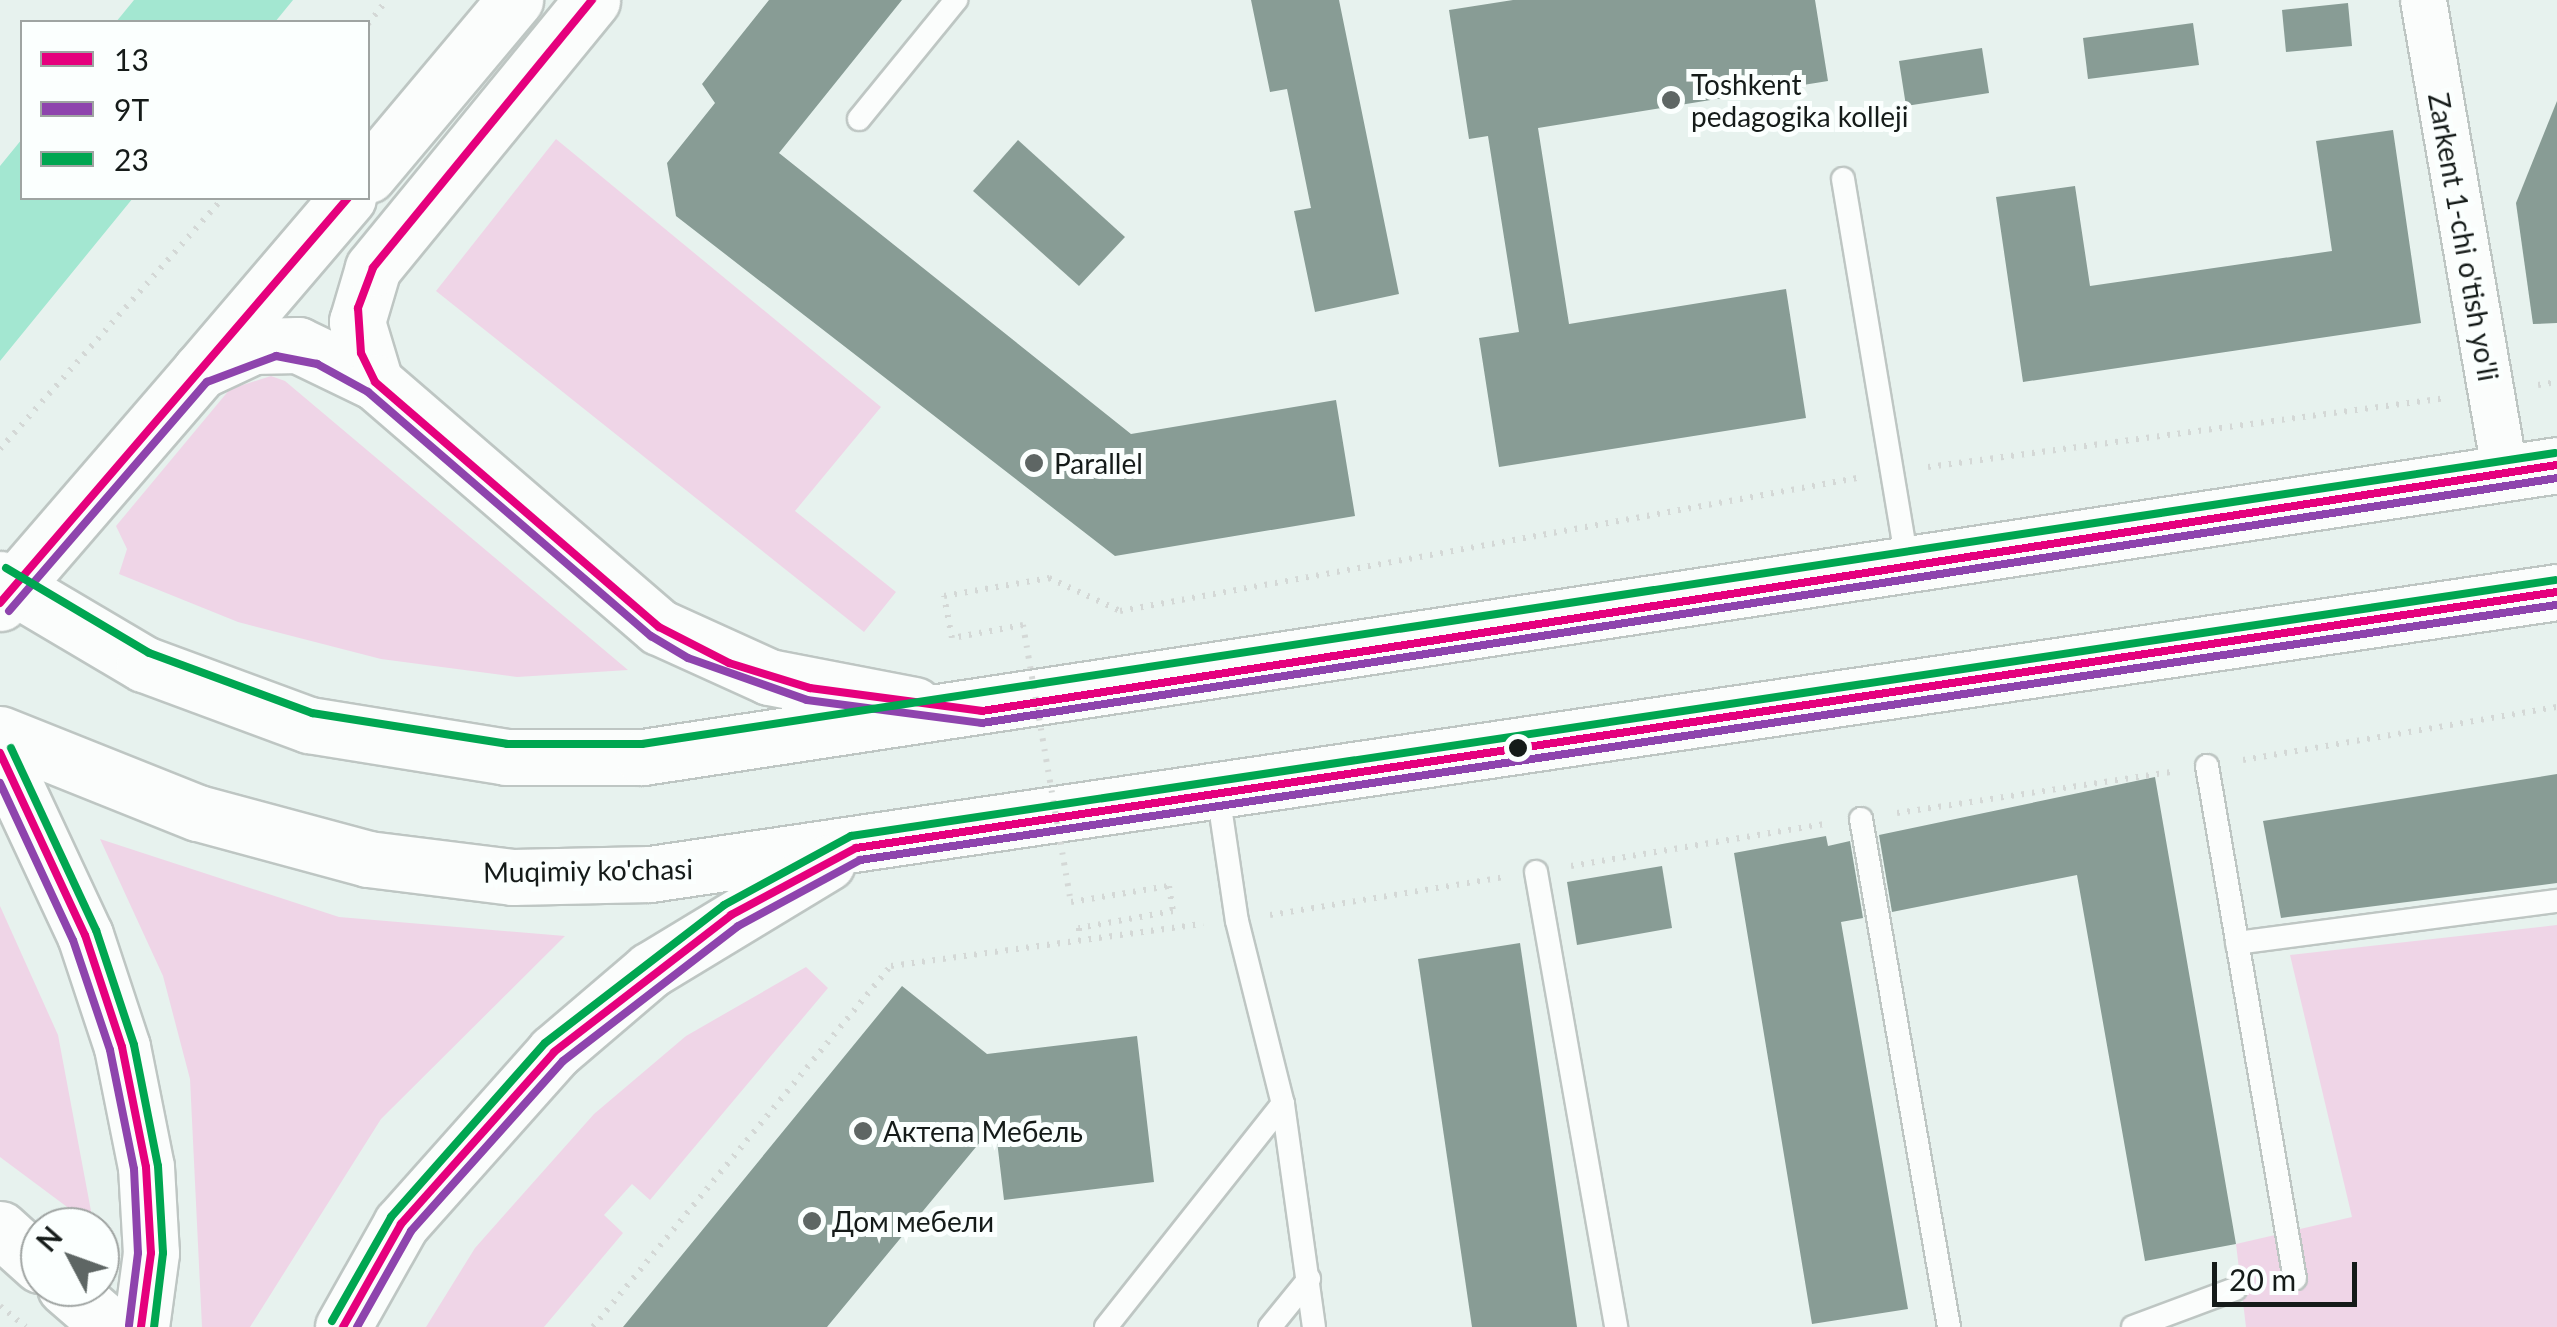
<!DOCTYPE html>
<meta charset="utf-8">
<style>
body{margin:0}
#map{position:relative;width:2557px;height:1327px;overflow:hidden;background:#e7f2ee;font-family:Lato,sans-serif}
div>[style]{position:absolute}
.green>*{inset:0;background:#efd5e7}
.water>*{inset:0;background:#a3e7d1}
.building>*{inset:0;background:#889c95}
.path>*{height:6px;margin-top:-3px;transform-origin:0;background:repeating-linear-gradient(90deg,#d4d8d6 0 2.5px,transparent 0 10.5px)}
.roads{filter:drop-shadow(2px 0 #bec6c3) drop-shadow(-2px 0 #bec6c3) drop-shadow(0 2px #bec6c3) drop-shadow(0 -2px #bec6c3)}
.service>*{height:22px;margin:-11px;padding:0 11px;transform-origin:11px;border-radius:11px;background:#fbfdfc}
.minor>*{height:45px;margin:-22.5px;padding:0 22.5px;transform-origin:22.5px;border-radius:22.5px;background:#fbfdfc}
.tertiary>*{height:55px;margin:-27.5px;padding:0 27.5px;transform-origin:27.5px;border-radius:27.5px;background:#fbfdfc}
.secondary>*{height:55px;margin:-27.5px;padding:0 27.5px;transform-origin:27.5px;border-radius:27.5px;background:#fbfdfc}
.primary>*{height:55px;margin:-27.5px;padding:0 27.5px;transform-origin:27.5px;border-radius:27.5px;background:#fbfdfc}
.path-bridge>*{height:6px;margin-top:-3px;transform-origin:0;background:repeating-linear-gradient(90deg,#d4d8d6 0 2.5px,transparent 0 10.5px)}
.bus-1>*{height:8px;margin:-4px;padding:0 4px;transform-origin:4px;border-radius:4px;background:#e5007d}
.bus-2>*{height:8px;margin:-4px;padding:0 4px;transform-origin:4px;border-radius:4px;background:#8e44ad}
.bus-3>*{height:8px;margin:-4px;padding:0 4px;transform-origin:4px;border-radius:4px;background:#00a651}
.dots>*{width:28px;height:28px;translate:-50% -50%;box-sizing:border-box;border:5px solid #fbfffe;border-radius:50%}
span{translate:-50% -50%;white-space:nowrap;text-align:center;line-height:1.15;-webkit-text-stroke:10px #fbfffe;paint-order:stroke}
.poi-label{font-size:28px;color:#151b19}
.left{translate:0 -50%;text-align:left}
.street-label{font-size:28px;color:#151b19}
.legend{position:absolute;left:20px;top:20px;width:350px;height:180px;box-sizing:border-box;background:#fbfffe;border:2px solid #9fa4a2;margin:0;padding:12px 18px;list-style:none;font-size:30px;color:#151b19}
.legend li{display:flex;align-items:center;gap:20px;height:50px}
.legend b{width:50px;border:2px solid #9fa4a2}
.north{position:absolute;left:20px;top:1207px;width:100px;height:100px;box-sizing:border-box;background:#fbfffe;border:2px solid #9fa4a2;border-radius:50%;rotate:311deg;font-size:28px;font-weight:700;line-height:40px;text-align:center;color:#151b19}
.north::after{content:'';display:block;margin:auto;width:35px;height:45px;background:#5e6664;clip-path:polygon(50% 0,100% 100%,50% 72%,0 100%)}
.scale{position:absolute;left:2212px;top:1262px;width:145px;height:45px;box-sizing:border-box;border:5px solid #151b19;border-top:0;padding-left:12px;font-size:30px;line-height:35px;white-space:nowrap;color:#151b19;-webkit-text-stroke:8px #fbfffe;paint-order:stroke}
</style>
<div id="map">
<div class="green">
<div style="clip-path:polygon(556px 139px,881px 407px,795px 511px,896px 592px,864px 632px,436px 291px)"></div>
<div style="clip-path:polygon(271px 376px,285px 381px,628px 670px,517px 677px,381px 659px,238px 622px,119px 574px,127px 549px,116px 526px,230px 389px)"></div>
<div style="clip-path:polygon(100px 839px,339px 917px,565px 936px,381px 1119px,250px 1327px,202px 1327px,190px 1079px,163px 976px)"></div>
<div style="clip-path:polygon(0 906px,58px 1035px,94px 1227px,0 1157px)"></div>
<div style="clip-path:polygon(2557px 925px,2557px 1327px,2246px 1327px,2236px 1244px,2352px 1217px,2290px 955px)"></div>
<div style="clip-path:polygon(806px 967px,828px 988px,650px 1200px,632px 1184px,604px 1215px,623px 1233px,544px 1327px,426px 1327px,475px 1248px,594px 1114px,686px 1036px)"></div>
</div>
<div class="water">
<div style="clip-path:polygon(134px 0,293px 0,275px 22px,116px 22px)"></div>
<div style="clip-path:polygon(22px 139px,22px 198px,133px 198px,0 361px,0 166px)"></div>
</div>
<div class="building">
<div style="clip-path:polygon(769px 0,902px 0,779px 153px,1131px 434px,1336px 400px,1355px 516px,1115px 556px,676px 216px,667px 163px,715px 103px,702px 84px)"></div>
<div style="clip-path:polygon(1251px 0,1339px 0,1399px 294px,1315px 312px,1294px 211px,1311px 208px,1287px 89px,1270px 92px)"></div>
<div style="clip-path:polygon(1513px 0,1815px 0,1828px 81px,1538px 128px,1569px 324px,1786px 289px,1806px 418px,1499px 467px,1479px 338px,1519px 332px,1488px 136px,1469px 139px,1449px 10px)"></div>
<div style="clip-path:polygon(2348px 3px,2352px 46px,2286px 52px,2282px 10px)"></div>
<div style="clip-path:polygon(2193px 23px,2199px 65px,2088px 79px,2083px 38px)"></div>
<div style="clip-path:polygon(1982px 48px,1989px 93px,1906px 106px,1899px 61px)"></div>
<div style="clip-path:polygon(2557px 101px,2557px 323px,2533px 324px,2516px 203px)"></div>
<div style="clip-path:polygon(2393px 130px,2421px 323px,2023px 382px,1996px 197px,2075px 186px,2090px 286px,2332px 251px,2316px 141px)"></div>
<div style="clip-path:polygon(1018px 140px,1125px 237px,1079px 286px,973px 191px)"></div>
<div style="clip-path:polygon(2557px 774px,2557px 883px,2281px 918px,2263px 821px)"></div>
<div style="clip-path:polygon(2155px 777px,2236px 1244px,2145px 1261px,2077px 875px,1892px 912px,1879px 835px)"></div>
<div style="clip-path:polygon(1826px 836px,1828px 846px,1850px 841px,1863px 918px,1841px 922px,1908px 1309px,1812px 1324px,1734px 853px)"></div>
<div style="clip-path:polygon(1662px 866px,1672px 928px,1577px 945px,1567px 882px)"></div>
<div style="clip-path:polygon(1520px 943px,1577px 1327px,1472px 1327px,1418px 959px)"></div>
<div style="clip-path:polygon(902px 986px,987px 1054px,1137px 1036px,1154px 1182px,1004px 1200px,995px 1124px,827px 1327px,623px 1327px)"></div>
</div>
<div class="path">
<div style="left:368px;top:24px;width:31px;rotate:-52deg"></div>
<div style="left:2538px;top:385px;width:19px;rotate:-9deg"></div>
<div style="left:0;top:449px;width:336px;rotate:-48.4deg"></div>
<div style="left:1928px;top:467px;width:523px;rotate:-7.59deg"></div>
<div style="left:1023px;top:625px;width:72px;rotate:169.6deg"></div>
<div style="left:952px;top:638px;width:43px;rotate:-100.8deg"></div>
<div style="left:944px;top:596px;width:107px;rotate:-9.7deg"></div>
<div style="left:1049px;top:578px;width:78px;rotate:24.9deg"></div>
<div style="left:1120px;top:611px;width:749px;rotate:-10.23deg"></div>
<div style="left:2243px;top:760px;width:318px;rotate:-9.6deg"></div>
<div style="left:1897px;top:813px;width:277px;rotate:-8.5deg"></div>
<div style="left:1571px;top:866px;width:257px;rotate:-9.4deg"></div>
<div style="left:1071px;top:902px;width:99px;rotate:-9.3deg"></div>
<div style="left:1169px;top:886px;width:25px;rotate:81deg"></div>
<div style="left:1173px;top:911px;width:96px;rotate:169.7deg"></div>
<div style="left:1079px;top:928px;width:8px;rotate:90deg"></div>
<div style="left:1270px;top:915px;width:237px;rotate:-9.2deg"></div>
<div style="left:0;top:1306px;width:33px;rotate:39deg"></div>
<div style="left:593px;top:1327px;width:468px;rotate:-50.5deg"></div>
<div style="left:891px;top:966px;width:315px;rotate:-7.7deg"></div>
</div>
<div class="roads">
<div class="service">
<div style="left:859px;top:119px;width:154px;rotate:-50.8deg"></div>
<div style="left:1843px;top:179px;width:392px;rotate:80.5deg"></div>
<div style="left:2207px;top:766px;width:520px;rotate:80.27deg"></div>
<div style="left:1218px;top:793px;width:129px;rotate:81.6deg"></div>
<div style="left:1237px;top:921px;width:189px;rotate:75.9deg"></div>
<div style="left:1283px;top:1104px;width:225px;rotate:82.1deg"></div>
<div style="left:1861px;top:819px;width:516px;rotate:80.17deg"></div>
<div style="left:1536px;top:872px;width:462px;rotate:80deg"></div>
<div style="left:2237px;top:943px;width:323px;rotate:-7.5deg"></div>
<div style="left:1106px;top:1327px;width:285px;rotate:-51.6deg"></div>
<div style="left:1270px;top:1327px;width:62px;rotate:-50.9deg"></div>
<div style="left:2133px;top:1327px;width:109px;rotate:-20.4deg"></div>
</div>
<div class="minor">
<div style="left:2423px;top:0;width:481px;rotate:80.2deg"></div>
</div>
<div class="tertiary">
<div style="left:0;top:1229px;width:54px;rotate:42deg"></div>
<div style="left:65px;top:1287px;width:61px;rotate:41deg"></div>
</div>
<div class="secondary">
<div style="left:368px;top:175px;width:229px;rotate:-50deg"></div>
<div style="left:200px;top:371px;width:228px;rotate:-49.5deg"></div>
<div style="left:375px;top:382px;width:63px;rotate:-106.7deg"></div>
<div style="left:357px;top:322px;width:56px;rotate:-73.5deg"></div>
<div style="left:373px;top:268px;width:346px;rotate:-50.7deg"></div>
</div>
<div class="primary">
<div style="left:0;top:579px;width:167px;rotate:30.6deg"></div>
<div style="left:144px;top:664px;width:176px;rotate:20.3deg"></div>
<div style="left:309px;top:725px;width:200px;rotate:9.2deg"></div>
<div style="left:506px;top:757px;width:137px"></div>
<div style="left:643px;top:757px;width:1936px;rotate:-8.67deg"></div>
<div style="left:0;top:603px;width:306px;rotate:-49.2deg"></div>
<div style="left:200px;top:371px;width:59px;rotate:-25.3deg"></div>
<div style="left:253px;top:346px;width:45px;rotate:-1.3deg"></div>
<div style="left:298px;top:345px;width:85px;rotate:25.7deg"></div>
<div style="left:375px;top:382px;width:375px;rotate:40.8deg"></div>
<div style="left:659px;top:627px;width:121px;rotate:24.4deg"></div>
<div style="left:769px;top:677px;width:148px;rotate:10.9deg"></div>
<div style="left:0;top:734px;width:213px;rotate:21.8deg"></div>
<div style="left:198px;top:813px;width:176px;rotate:15.1deg"></div>
<div style="left:368px;top:859px;width:146px;rotate:7.1deg"></div>
<div style="left:513px;top:877px;width:137px;rotate:-1.3deg"></div>
<div style="left:650px;top:874px;width:1928px;rotate:-8.41deg"></div>
<div style="left:0;top:753px;width:201px;rotate:65deg"></div>
<div style="left:85px;top:935px;width:118px;rotate:71.7deg"></div>
<div style="left:122px;top:1047px;width:122px;rotate:78.7deg"></div>
<div style="left:146px;top:1167px;width:86px;rotate:86.7deg"></div>
<div style="left:151px;top:1253px;width:75px;rotate:97.7deg"></div>
<div style="left:343px;top:1327px;width:118px;rotate:-60.6deg"></div>
<div style="left:401px;top:1224px;width:230px;rotate:-48.3deg"></div>
<div style="left:554px;top:1052px;width:126px;rotate:-40.5deg"></div>
<div style="left:650px;top:970px;width:207px;rotate:-31.2deg"></div>
</div>
</div>
<div class="path-bridge">
<div style="left:1023px;top:625px;width:281px;rotate:80.2deg"></div>
</div>
<div class="bus-1">
<div style="left:592px;top:0;width:346px;rotate:129.3deg"></div>
<div style="left:373px;top:268px;width:43px;rotate:110.6deg"></div>
<div style="left:358px;top:308px;width:45px;rotate:86.2deg"></div>
<div style="left:361px;top:353px;width:32px;rotate:64deg"></div>
<div style="left:375px;top:382px;width:375px;rotate:40.8deg"></div>
<div style="left:659px;top:627px;width:79px;rotate:27.2deg"></div>
<div style="left:729px;top:663px;width:85px;rotate:17.2deg"></div>
<div style="left:810px;top:688px;width:174px;rotate:7.6deg"></div>
<div style="left:982px;top:711px;width:1594px;rotate:-8.88deg"></div>
<div style="left:0;top:603px;width:534px;rotate:-49.33deg"></div>
<div style="left:0;top:753px;width:201px;rotate:65deg"></div>
<div style="left:85px;top:935px;width:118px;rotate:71.7deg"></div>
<div style="left:122px;top:1047px;width:122px;rotate:78.7deg"></div>
<div style="left:146px;top:1167px;width:86px;rotate:86.7deg"></div>
<div style="left:151px;top:1253px;width:75px;rotate:97.7deg"></div>
<div style="left:343px;top:1327px;width:118px;rotate:-60.6deg"></div>
<div style="left:401px;top:1224px;width:230px;rotate:-48.3deg"></div>
<div style="left:554px;top:1052px;width:224px;rotate:-37.7deg"></div>
<div style="left:731px;top:915px;width:142px;rotate:-28.2deg"></div>
<div style="left:856px;top:848px;width:1720px;rotate:-8.56deg"></div>
</div>
<div class="bus-2">
<div style="left:9px;top:611px;width:303px;rotate:-49.2deg"></div>
<div style="left:207px;top:382px;width:74px;rotate:-20.6deg"></div>
<div style="left:276px;top:356px;width:42px;rotate:11deg"></div>
<div style="left:317px;top:364px;width:58px;rotate:28.8deg"></div>
<div style="left:368px;top:392px;width:374px;rotate:40.8deg"></div>
<div style="left:651px;top:636px;width:43px;rotate:30.7deg"></div>
<div style="left:688px;top:658px;width:126px;rotate:19.4deg"></div>
<div style="left:807px;top:700px;width:177px;rotate:7.5deg"></div>
<div style="left:982px;top:723px;width:1594px;rotate:-8.84deg"></div>
<div style="left:0;top:783px;width:173px;rotate:65.1deg"></div>
<div style="left:73px;top:940px;width:116px;rotate:71.4deg"></div>
<div style="left:110px;top:1050px;width:121px;rotate:78.6deg"></div>
<div style="left:134px;top:1169px;width:84px;rotate:87.3deg"></div>
<div style="left:138px;top:1253px;width:73px;rotate:97.1deg"></div>
<div style="left:357px;top:1327px;width:110px;rotate:-60.6deg"></div>
<div style="left:411px;top:1231px;width:228px;rotate:-48.2deg"></div>
<div style="left:563px;top:1061px;width:221px;rotate:-37.6deg"></div>
<div style="left:738px;top:926px;width:139px;rotate:-28.4deg"></div>
<div style="left:860px;top:860px;width:1716px;rotate:-8.55deg"></div>
</div>
<div class="bus-3">
<div style="left:6px;top:568px;width:166px;rotate:30.7deg"></div>
<div style="left:149px;top:653px;width:174px;rotate:20.2deg"></div>
<div style="left:312px;top:713px;width:197px;rotate:9deg"></div>
<div style="left:507px;top:744px;width:135px"></div>
<div style="left:642px;top:744px;width:1935px;rotate:-8.65deg"></div>
<div style="left:11px;top:748px;width:201px;rotate:65deg"></div>
<div style="left:96px;top:930px;width:121px;rotate:71.7deg"></div>
<div style="left:134px;top:1045px;width:123px;rotate:78.8deg"></div>
<div style="left:158px;top:1166px;width:87px;rotate:86.7deg"></div>
<div style="left:163px;top:1253px;width:75px;rotate:96.9deg"></div>
<div style="left:332px;top:1321px;width:120px;rotate:-60.4deg"></div>
<div style="left:391px;top:1217px;width:232px;rotate:-48.5deg"></div>
<div style="left:545px;top:1043px;width:226px;rotate:-37.6deg"></div>
<div style="left:724px;top:905px;width:145px;rotate:-28.5deg"></div>
<div style="left:851px;top:836px;width:1723px;rotate:-8.54deg"></div>
</div>
<div class="dots">
<div style="left:1671px;top:100px;background:#5e6664"></div>
<div style="left:1034px;top:463px;background:#5e6664"></div>
<div style="left:1518px;top:748px;background:#151b19"></div>
<div style="left:863px;top:1131px;background:#5e6664"></div>
<div style="left:812px;top:1221px;background:#5e6664"></div>
</div>
<div class="poi-label">
<span class="left" style="left:1691px;top:100px">Toshkent<br>pedagogika kolleji</span>
<span class="left" style="left:1054px;top:463px">Parallel</span>
<span class="left" style="left:883px;top:1131px">Актепа Мебель</span>
<span class="left" style="left:832px;top:1221px">Дом мебели</span>
</div>
<div class="street-label">
<span style="left:2464px;top:237px;rotate:80deg">Zarkent 1-chi o'tish yo'li</span>
<span style="left:588px;top:870px;rotate:-1deg">Muqimiy ko'chasi</span>
</div>
<ul class="legend">
<li><b style="height:12px;background:#e5007d"></b>13</li>
<li><b style="height:12px;background:#8e44ad"></b>9Т</li>
<li><b style="height:12px;background:#00a651"></b>23</li>
</ul>
<div class="north">N</div>
<div class="scale">20 m</div>
</div>
